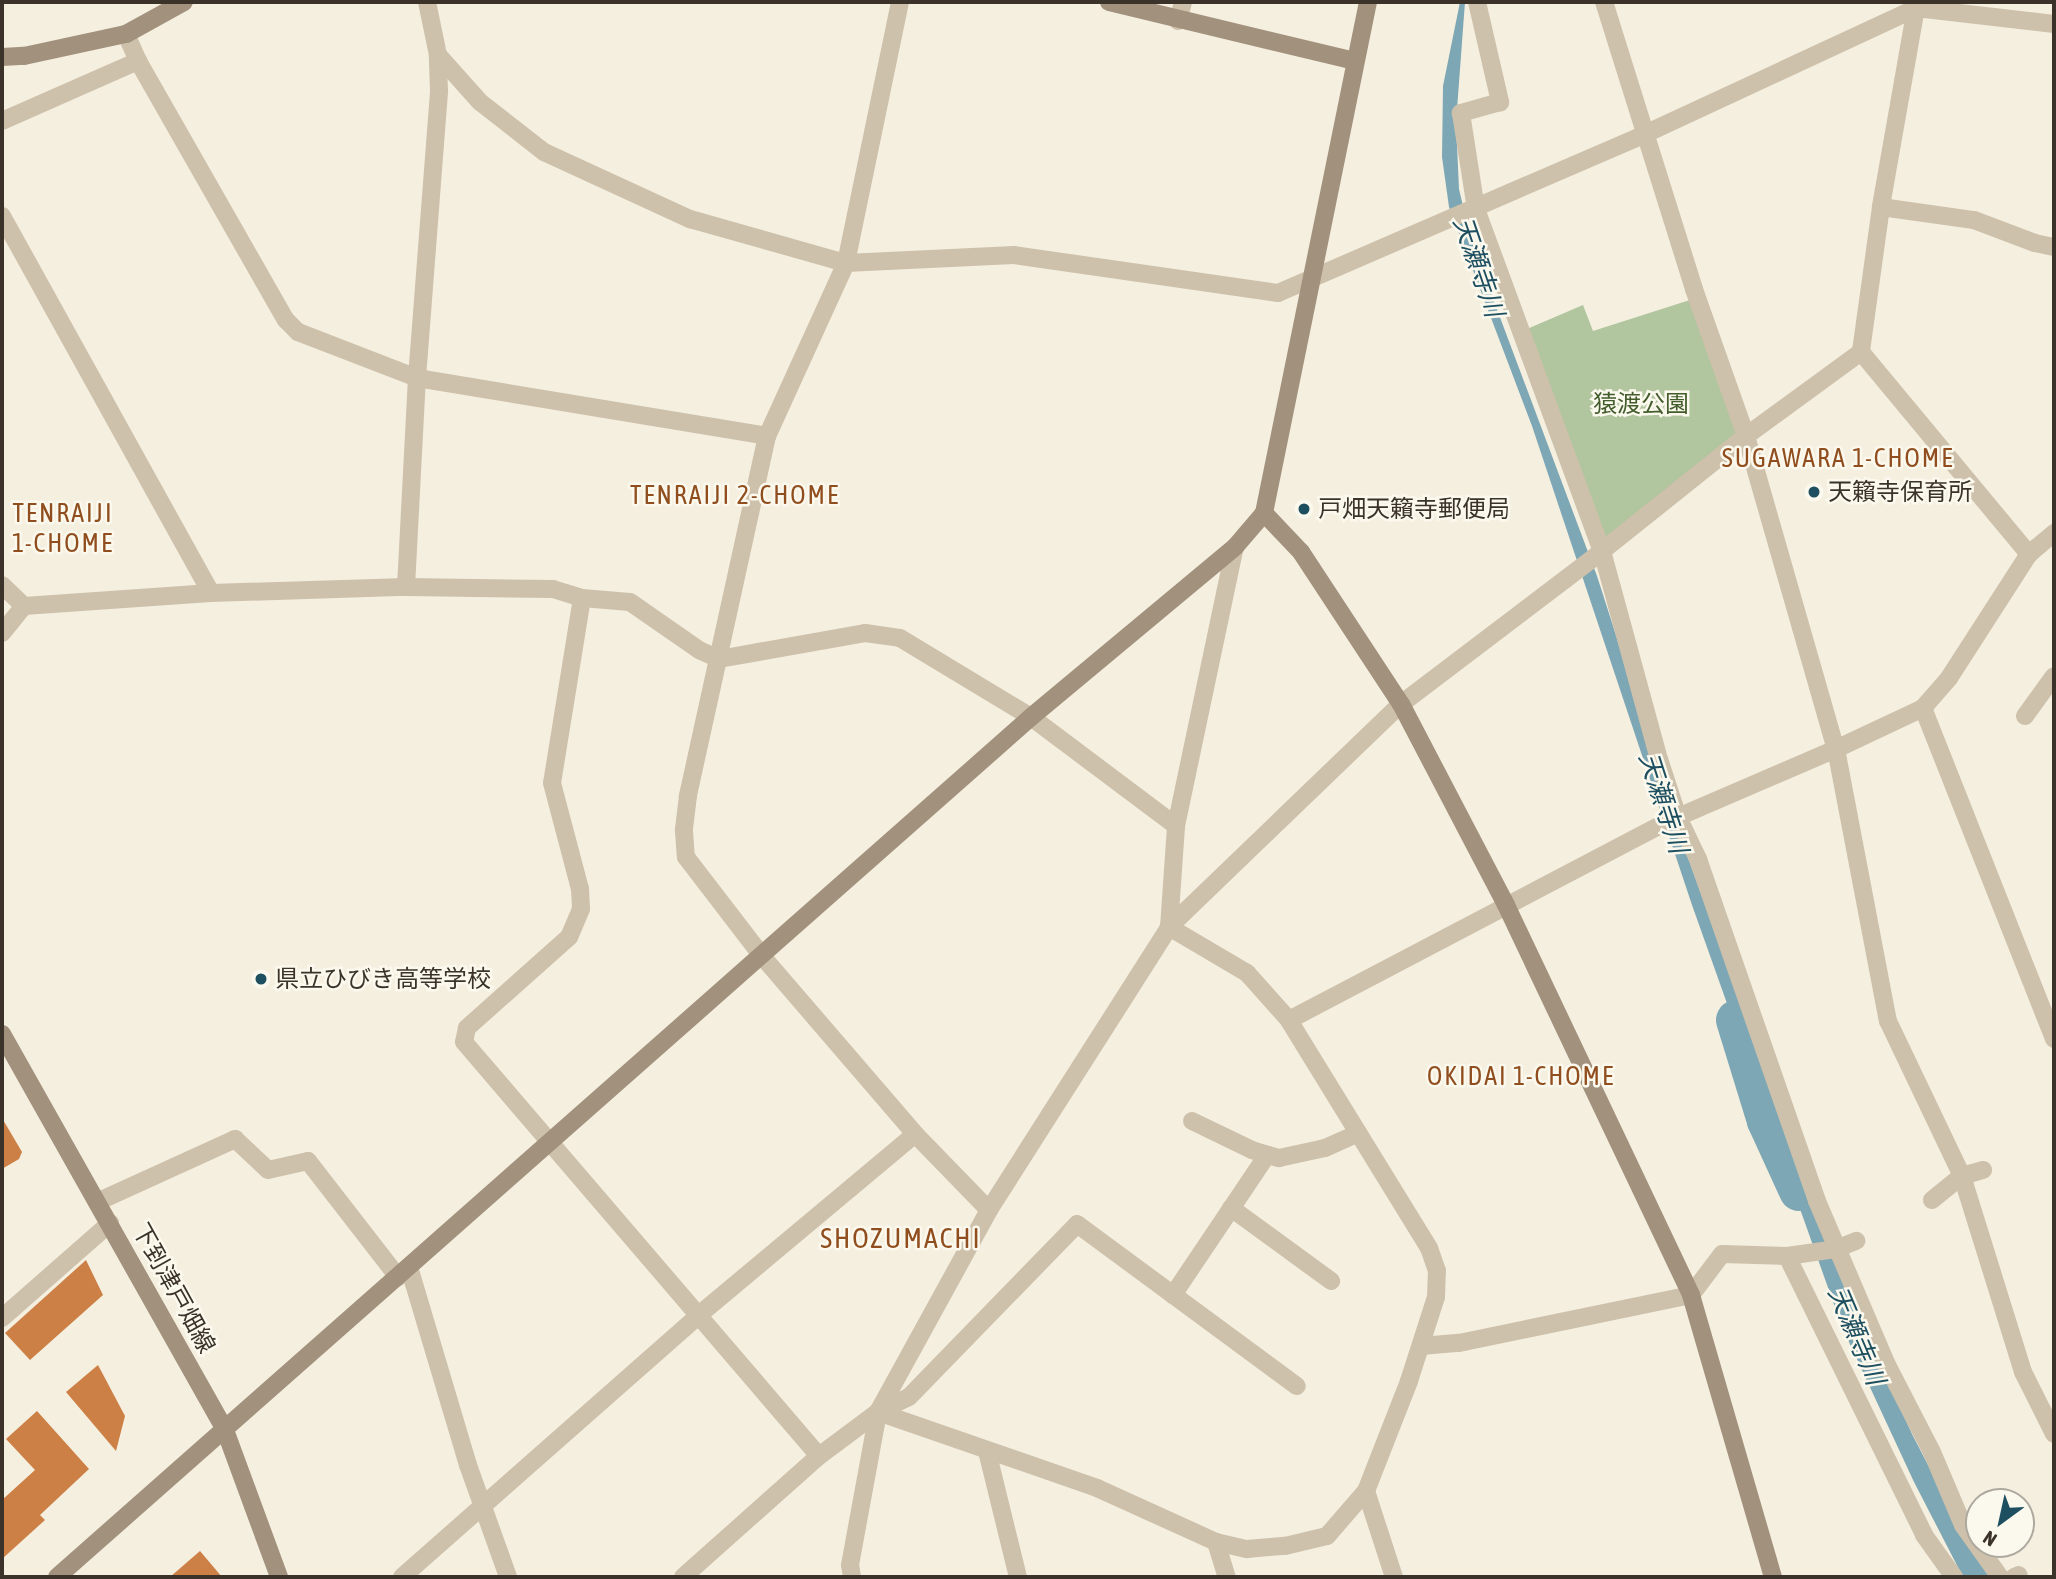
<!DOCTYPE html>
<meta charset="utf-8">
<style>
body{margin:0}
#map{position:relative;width:2056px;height:1579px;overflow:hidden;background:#f5efe0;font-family:"Asap Condensed","Noto Sans JP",sans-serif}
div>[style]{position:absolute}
.green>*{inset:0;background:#b1c59f}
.water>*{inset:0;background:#7da7b4}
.river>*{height:40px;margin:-20px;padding:0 20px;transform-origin:20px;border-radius:20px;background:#7da7b4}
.building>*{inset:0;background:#cd8046}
.street>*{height:18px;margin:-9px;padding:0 9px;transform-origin:9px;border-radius:9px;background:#cec1ab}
.secondary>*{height:18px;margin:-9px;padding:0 9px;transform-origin:9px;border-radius:9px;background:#a2917c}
.dots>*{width:19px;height:19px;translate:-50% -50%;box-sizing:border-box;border:4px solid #fbf8ed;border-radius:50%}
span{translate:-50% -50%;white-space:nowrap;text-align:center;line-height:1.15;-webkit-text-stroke:5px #fbf8ed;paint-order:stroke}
.park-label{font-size:24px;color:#425c2c}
.poi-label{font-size:24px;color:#3b332a}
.left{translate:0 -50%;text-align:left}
.street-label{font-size:24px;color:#3b332a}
.water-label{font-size:26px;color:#1d4f60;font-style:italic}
.neighbourhood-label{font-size:26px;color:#904e1e;letter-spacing:2px}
.quarter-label{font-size:28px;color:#904e1e;letter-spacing:2px}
.frame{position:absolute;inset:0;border:4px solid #3b332a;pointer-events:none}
.north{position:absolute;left:1965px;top:1488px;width:70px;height:70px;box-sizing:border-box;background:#fbf8ed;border:2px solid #aea99f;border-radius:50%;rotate:213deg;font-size:19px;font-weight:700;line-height:28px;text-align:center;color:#3b332a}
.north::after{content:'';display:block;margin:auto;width:24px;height:32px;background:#1d4f60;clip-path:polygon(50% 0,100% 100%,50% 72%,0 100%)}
</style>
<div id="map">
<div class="green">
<div style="clip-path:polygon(1693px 299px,1740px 434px,1604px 543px,1522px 331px,1583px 305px,1593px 331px)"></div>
</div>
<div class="water">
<div style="clip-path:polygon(1460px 2px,1465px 2px,1456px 123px,1459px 189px,1471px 240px,1597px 576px,1683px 844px,1847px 1294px,1913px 1436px,1969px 1544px,1991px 1577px,1963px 1577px,1962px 1575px,1914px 1482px,1842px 1327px,1692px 905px,1532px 426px,1449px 207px,1442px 157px,1443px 86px)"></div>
</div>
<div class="river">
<div style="left:1736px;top:1020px;width:106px;rotate:72.9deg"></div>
<div style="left:1767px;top:1121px;width:77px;rotate:65.4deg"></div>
</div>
<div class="building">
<div style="clip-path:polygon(2px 1118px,22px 1152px,19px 1159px,2px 1169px)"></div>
<div style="clip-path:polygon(86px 1260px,103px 1295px,30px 1360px,5px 1333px)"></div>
<div style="clip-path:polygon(98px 1365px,125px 1416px,116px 1451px,66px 1392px)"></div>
<div style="clip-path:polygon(37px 1411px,89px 1469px,40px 1515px,45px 1520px,2px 1559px,2px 1500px,35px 1470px,6px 1439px)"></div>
<div style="clip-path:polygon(200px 1551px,222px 1577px,170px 1577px)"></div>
</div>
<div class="street">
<div style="left:900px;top:2px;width:267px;rotate:101.7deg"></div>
<div style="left:846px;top:263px;width:190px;rotate:114.5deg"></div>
<div style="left:767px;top:436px;width:369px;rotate:102.4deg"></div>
<div style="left:688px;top:796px;width:35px;rotate:97deg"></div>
<div style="left:684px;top:831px;width:26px;rotate:86deg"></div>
<div style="left:686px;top:857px;width:125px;rotate:52.5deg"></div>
<div style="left:762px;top:956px;width:235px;rotate:49.3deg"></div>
<div style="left:915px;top:1134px;width:106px;rotate:45.8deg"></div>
<div style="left:1477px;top:2px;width:103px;rotate:77deg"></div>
<div style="left:1500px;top:102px;width:41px;rotate:164.2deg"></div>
<div style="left:1461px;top:113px;width:97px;rotate:81.1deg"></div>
<div style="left:1476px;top:209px;width:364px;rotate:69.8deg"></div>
<div style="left:1602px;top:551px;width:216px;rotate:74.7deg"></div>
<div style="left:1659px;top:759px;width:61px;rotate:71.9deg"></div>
<div style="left:1678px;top:817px;width:47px;rotate:64.5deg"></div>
<div style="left:1698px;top:859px;width:362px;rotate:70.8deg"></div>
<div style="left:1817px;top:1201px;width:176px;rotate:66.9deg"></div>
<div style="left:1886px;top:1363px;width:100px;rotate:62.7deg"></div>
<div style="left:1932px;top:1452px;width:79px;rotate:67deg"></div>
<div style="left:1963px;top:1525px;width:64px;rotate:54.6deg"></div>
<div style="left:1917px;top:2px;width:208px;rotate:100deg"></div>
<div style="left:1881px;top:207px;width:146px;rotate:97.9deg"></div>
<div style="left:1861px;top:352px;width:142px;rotate:143.9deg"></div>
<div style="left:1746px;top:436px;width:326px;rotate:74deg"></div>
<div style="left:1836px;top:749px;width:277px;rotate:79.2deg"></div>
<div style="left:1888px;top:1021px;width:172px;rotate:64.5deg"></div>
<div style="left:1962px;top:1176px;width:205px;rotate:72.7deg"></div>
<div style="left:2023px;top:1372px;width:69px;rotate:63.4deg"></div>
<div style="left:1178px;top:21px;width:20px;rotate:-75deg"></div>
<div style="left:126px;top:34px;width:30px;rotate:66deg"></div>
<div style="left:138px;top:61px;width:298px;rotate:60.3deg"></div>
<div style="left:286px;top:320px;width:17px;rotate:45deg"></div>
<div style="left:298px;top:332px;width:128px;rotate:21.1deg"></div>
<div style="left:417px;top:378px;width:355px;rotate:9.4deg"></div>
<div style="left:438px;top:55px;width:63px;rotate:48.2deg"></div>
<div style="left:480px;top:102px;width:81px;rotate:38deg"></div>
<div style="left:544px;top:152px;width:161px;rotate:24.7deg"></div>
<div style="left:690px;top:219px;width:162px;rotate:15.8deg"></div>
<div style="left:846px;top:263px;width:168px;rotate:-2.7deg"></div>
<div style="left:1014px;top:255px;width:267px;rotate:8.2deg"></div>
<div style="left:1278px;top:293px;width:400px;rotate:-23.4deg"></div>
<div style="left:1645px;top:134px;width:299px;rotate:-24.9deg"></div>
<div style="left:1916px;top:8px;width:139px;rotate:6.6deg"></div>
<div style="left:2px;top:121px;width:149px;rotate:-23.8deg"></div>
<div style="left:1881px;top:207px;width:94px;rotate:8deg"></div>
<div style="left:1974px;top:220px;width:65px;rotate:20.7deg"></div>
<div style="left:2035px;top:243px;width:19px;rotate:12deg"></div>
<div style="left:2px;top:216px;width:431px;rotate:61deg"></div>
<div style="left:1861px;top:352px;width:263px;rotate:50.3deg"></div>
<div style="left:2px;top:585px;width:30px;rotate:44deg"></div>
<div style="left:406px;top:587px;width:209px;rotate:-87deg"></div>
<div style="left:417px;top:378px;width:288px;rotate:-85.6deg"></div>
<div style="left:439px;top:91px;width:36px;rotate:-92deg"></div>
<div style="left:438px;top:55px;width:54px;rotate:-101.7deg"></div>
<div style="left:582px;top:598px;width:187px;rotate:99.2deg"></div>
<div style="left:552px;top:783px;width:110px;rotate:75.2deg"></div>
<div style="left:580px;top:889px;width:20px;rotate:87deg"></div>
<div style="left:581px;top:909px;width:30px;rotate:113deg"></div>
<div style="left:569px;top:937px;width:137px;rotate:138.3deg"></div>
<div style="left:467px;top:1028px;width:14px;rotate:102deg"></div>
<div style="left:464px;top:1042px;width:545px;rotate:49.39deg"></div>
<div style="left:2px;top:633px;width:35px;rotate:-51deg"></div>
<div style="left:24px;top:606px;width:187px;rotate:-4deg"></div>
<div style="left:211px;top:593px;width:195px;rotate:-1.8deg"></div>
<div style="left:406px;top:587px;width:147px;rotate:0.8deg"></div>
<div style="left:553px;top:589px;width:30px;rotate:17deg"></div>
<div style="left:582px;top:598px;width:48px;rotate:4.8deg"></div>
<div style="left:630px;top:602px;width:84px;rotate:34.8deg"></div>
<div style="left:699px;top:650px;width:22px;rotate:24deg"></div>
<div style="left:719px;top:659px;width:148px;rotate:-10.1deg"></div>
<div style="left:865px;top:633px;width:35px;rotate:8deg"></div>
<div style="left:900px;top:638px;width:153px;rotate:31.1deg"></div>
<div style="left:1031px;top:717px;width:181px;rotate:36.9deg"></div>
<div style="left:1923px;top:708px;width:356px;rotate:68.4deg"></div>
<div style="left:2025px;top:716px;width:49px;rotate:-54.1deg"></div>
<div style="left:1169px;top:927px;width:101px;rotate:-86deg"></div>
<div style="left:1176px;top:826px;width:285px;rotate:-78.1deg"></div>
<div style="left:1289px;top:1020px;width:424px;rotate:-27.7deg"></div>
<div style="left:1664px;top:823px;width:187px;rotate:-23.3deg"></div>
<div style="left:1836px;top:749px;width:96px;rotate:-25.2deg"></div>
<div style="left:1923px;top:708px;width:40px;rotate:-49deg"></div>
<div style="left:1949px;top:678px;width:148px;rotate:-57.2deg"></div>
<div style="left:2029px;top:554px;width:33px;rotate:-40deg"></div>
<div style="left:1192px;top:1121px;width:67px;rotate:25.8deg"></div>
<div style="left:1252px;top:1150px;width:28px;rotate:17deg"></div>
<div style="left:1279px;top:1158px;width:47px;rotate:-12.3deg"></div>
<div style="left:1325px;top:1148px;width:36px;rotate:-24deg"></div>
<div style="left:1932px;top:1200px;width:38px;rotate:-39deg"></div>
<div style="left:1962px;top:1176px;width:22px;rotate:-16deg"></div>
<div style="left:97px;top:1202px;width:152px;rotate:-24.5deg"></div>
<div style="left:235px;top:1139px;width:45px;rotate:43.2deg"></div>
<div style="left:268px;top:1170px;width:41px;rotate:-12.7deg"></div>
<div style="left:308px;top:1161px;width:147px;rotate:52.2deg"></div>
<div style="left:1231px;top:1208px;width:124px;rotate:36.1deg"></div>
<div style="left:1787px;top:1256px;width:311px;rotate:63.8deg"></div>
<div style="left:1924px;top:1535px;width:52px;rotate:54.5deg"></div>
<div style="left:409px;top:1267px;width:207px;rotate:73.4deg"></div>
<div style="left:468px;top:1465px;width:119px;rotate:70.3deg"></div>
<div style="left:1173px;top:1295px;width:169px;rotate:-56.1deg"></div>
<div style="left:2px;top:1318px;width:144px;rotate:-41.3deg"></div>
<div style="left:1421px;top:1346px;width:38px;rotate:-5deg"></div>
<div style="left:1459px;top:1343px;width:237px;rotate:-11.7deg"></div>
<div style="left:1691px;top:1295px;width:51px;rotate:-52.9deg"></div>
<div style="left:1722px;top:1254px;width:65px;rotate:1.8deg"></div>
<div style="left:1787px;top:1256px;width:49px;rotate:-8.1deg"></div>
<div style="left:1836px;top:1249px;width:22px;rotate:-22deg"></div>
<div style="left:878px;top:1412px;width:232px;rotate:19.1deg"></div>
<div style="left:1097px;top:1488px;width:131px;rotate:24.4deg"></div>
<div style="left:1216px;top:1542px;width:32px;rotate:13deg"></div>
<div style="left:1247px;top:1549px;width:38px;rotate:-5deg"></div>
<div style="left:1285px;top:1546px;width:43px;rotate:-13.4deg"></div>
<div style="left:1327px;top:1536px;width:60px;rotate:-49.1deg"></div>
<div style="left:1366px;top:1491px;width:118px;rotate:-68.6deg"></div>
<div style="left:1409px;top:1381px;width:88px;rotate:-72.2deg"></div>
<div style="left:1436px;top:1297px;width:26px;rotate:-88deg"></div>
<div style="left:1437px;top:1271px;width:24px;rotate:-109deg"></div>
<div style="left:1429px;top:1248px;width:268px;rotate:-121.6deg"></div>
<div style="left:1289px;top:1020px;width:63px;rotate:-131.8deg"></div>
<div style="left:1247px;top:973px;width:91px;rotate:-149.5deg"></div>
<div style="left:987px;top:1451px;width:130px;rotate:76.2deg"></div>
<div style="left:1366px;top:1491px;width:90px;rotate:72deg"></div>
<div style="left:1216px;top:1542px;width:37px;rotate:73deg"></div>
<div style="left:402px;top:1577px;width:397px;rotate:-41.4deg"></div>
<div style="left:700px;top:1314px;width:280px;rotate:-39.9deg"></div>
<div style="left:683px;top:1577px;width:182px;rotate:-41.7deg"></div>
<div style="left:819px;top:1456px;width:74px;rotate:-36.7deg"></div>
<div style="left:878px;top:1412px;width:34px;rotate:-26deg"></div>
<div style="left:909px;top:1397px;width:241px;rotate:-45.8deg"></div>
<div style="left:1077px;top:1224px;width:273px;rotate:36.4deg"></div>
<div style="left:852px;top:1577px;width:12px;rotate:-99deg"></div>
<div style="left:850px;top:1565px;width:156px;rotate:-79.6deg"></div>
<div style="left:878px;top:1412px;width:230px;rotate:-61.2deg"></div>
<div style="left:989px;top:1210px;width:335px;rotate:-57.5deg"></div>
<div style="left:1169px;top:927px;width:322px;rotate:-43.9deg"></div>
<div style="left:1401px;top:704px;width:246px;rotate:-37.2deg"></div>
<div style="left:1597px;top:555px;width:191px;rotate:-38.6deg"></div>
<div style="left:1746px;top:436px;width:156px;rotate:-109.5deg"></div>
<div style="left:1694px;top:289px;width:301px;rotate:-107.4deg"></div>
<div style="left:2014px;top:1577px;width:5px;rotate:-22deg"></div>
</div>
<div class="secondary">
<div style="left:1109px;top:2px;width:253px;rotate:13.5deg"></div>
<div style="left:2px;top:57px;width:22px;rotate:-3deg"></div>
<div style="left:24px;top:56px;width:104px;rotate:-12.2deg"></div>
<div style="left:126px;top:34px;width:66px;rotate:-28.9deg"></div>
<div style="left:1264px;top:513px;width:54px;rotate:46.5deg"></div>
<div style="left:1301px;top:552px;width:182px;rotate:56.7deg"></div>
<div style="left:1401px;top:704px;width:227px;rotate:62.4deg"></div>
<div style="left:1506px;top:905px;width:432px;rotate:64.6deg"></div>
<div style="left:1691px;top:1295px;width:294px;rotate:73.8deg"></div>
<div style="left:2px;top:1034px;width:454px;rotate:60.6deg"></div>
<div style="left:225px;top:1430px;width:157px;rotate:69.8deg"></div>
<div style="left:57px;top:1577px;width:1299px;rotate:-41.44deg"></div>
<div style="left:1031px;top:717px;width:266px;rotate:-39.8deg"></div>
<div style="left:1235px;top:547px;width:45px;rotate:-49.5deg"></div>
<div style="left:1264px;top:513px;width:521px;rotate:-78.5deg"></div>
</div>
<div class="dots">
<div style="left:1814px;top:492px;background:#1d4f60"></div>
<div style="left:1304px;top:509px;background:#1d4f60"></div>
<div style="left:261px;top:979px;background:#1d4f60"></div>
</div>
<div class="park-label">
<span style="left:1641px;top:404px">猿渡公園</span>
</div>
<div class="poi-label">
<span class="left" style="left:1828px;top:492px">天籟寺保育所</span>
<span class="left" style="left:1318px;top:509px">戸畑天籟寺郵便局</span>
<span class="left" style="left:275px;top:979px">県立ひびき高等学校</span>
</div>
<div class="street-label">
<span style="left:174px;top:1288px;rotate:61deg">下到津戸畑線</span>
</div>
<div class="water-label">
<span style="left:1478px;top:267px;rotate:71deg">天瀬寺川</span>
<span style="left:1663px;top:803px;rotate:72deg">天瀬寺川</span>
<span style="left:1856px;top:1336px;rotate:67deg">天瀬寺川</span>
</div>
<div class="neighbourhood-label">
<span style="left:1838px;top:459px">SUGAWARA 1-CHOME</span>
<span style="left:735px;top:496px">TENRAIJI 2-CHOME</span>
<span style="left:63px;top:529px">TENRAIJI<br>1-CHOME</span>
<span style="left:1521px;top:1077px">OKIDAI 1-CHOME</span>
</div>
<div class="quarter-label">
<span style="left:901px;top:1238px">SHOZUMACHI</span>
</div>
<div class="frame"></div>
<div class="north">N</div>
</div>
